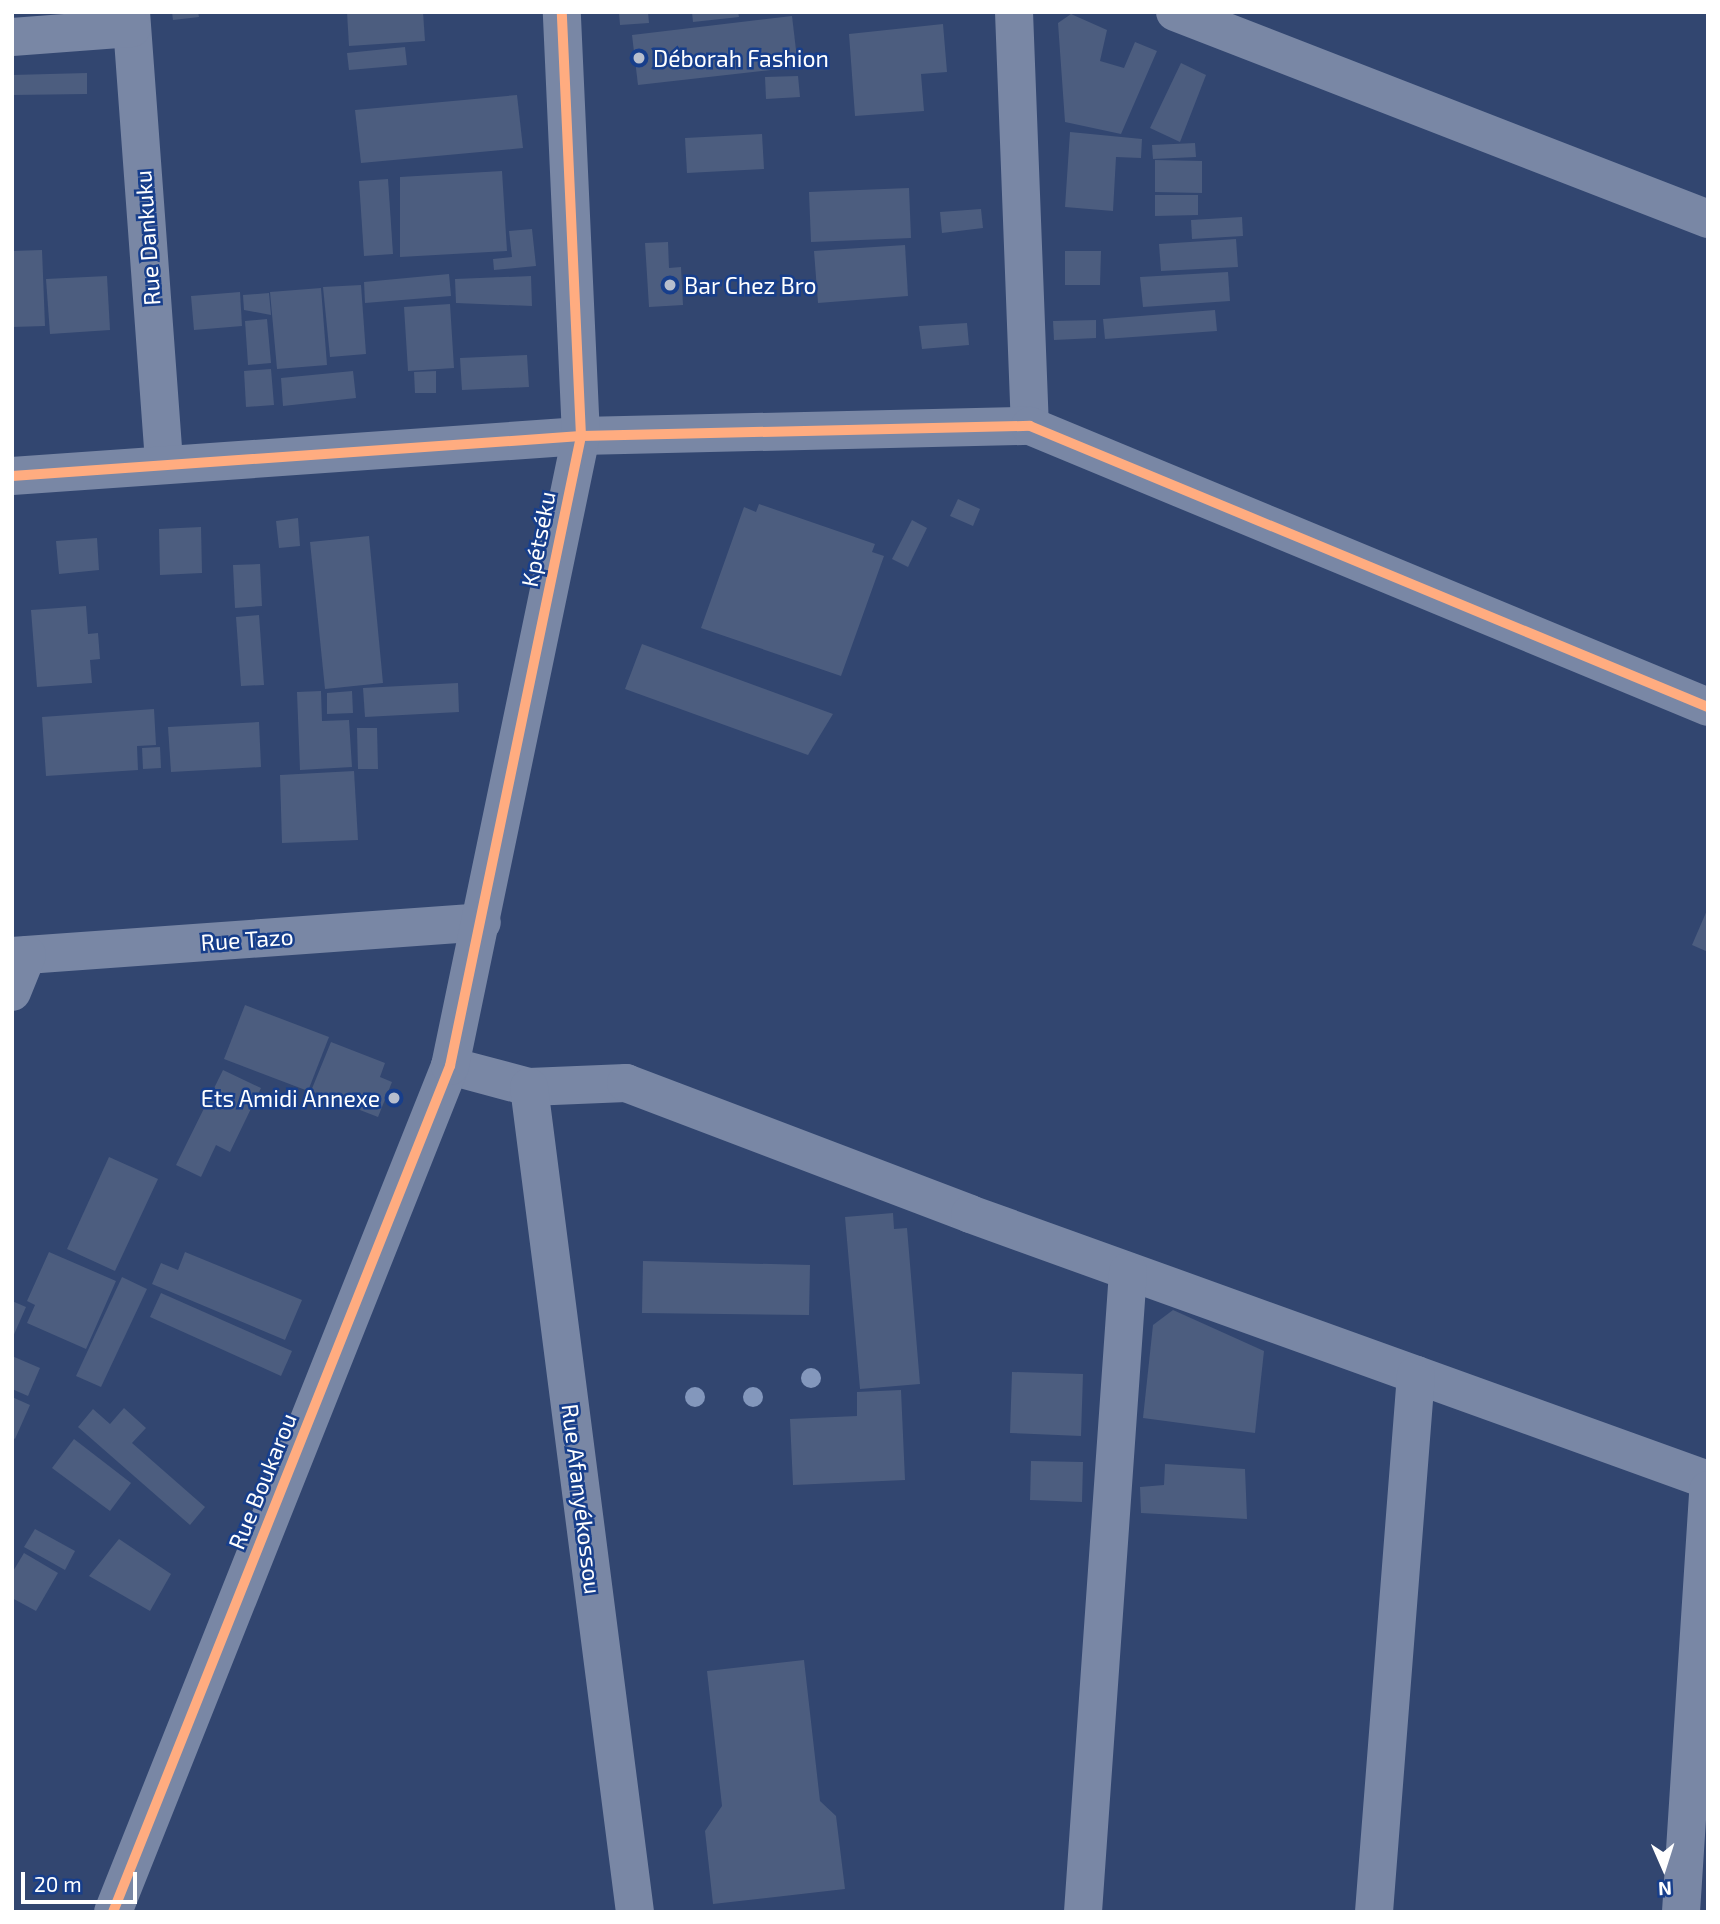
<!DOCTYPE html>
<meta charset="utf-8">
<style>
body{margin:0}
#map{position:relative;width:1720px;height:1924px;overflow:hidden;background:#324670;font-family:"Exo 2",sans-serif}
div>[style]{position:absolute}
.building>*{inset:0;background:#4c5d7f}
.street>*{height:38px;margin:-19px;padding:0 19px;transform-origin:19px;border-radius:19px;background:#7987a5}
.cycleway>*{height:10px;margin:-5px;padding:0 5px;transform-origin:5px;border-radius:5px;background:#ffac80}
.trees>*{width:20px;height:20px;margin:-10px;border-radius:50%;background:#8397bc}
.dots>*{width:19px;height:19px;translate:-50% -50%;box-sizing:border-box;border:4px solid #173e8b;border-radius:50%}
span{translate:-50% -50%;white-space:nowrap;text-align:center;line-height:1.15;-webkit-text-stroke:5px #173e8b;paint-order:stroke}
.poi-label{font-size:23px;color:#fff}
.left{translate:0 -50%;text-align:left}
.right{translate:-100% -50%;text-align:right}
.street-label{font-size:23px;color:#fff}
.frame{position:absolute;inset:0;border:14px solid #fff;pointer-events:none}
.north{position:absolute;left:1629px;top:1833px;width:70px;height:70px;-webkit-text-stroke:5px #173e8b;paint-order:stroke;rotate:177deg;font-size:19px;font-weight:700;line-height:28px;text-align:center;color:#fff}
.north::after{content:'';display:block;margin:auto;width:24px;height:32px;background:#fff;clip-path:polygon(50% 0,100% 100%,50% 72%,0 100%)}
.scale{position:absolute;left:21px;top:1872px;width:116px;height:32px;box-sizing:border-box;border:4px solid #fff;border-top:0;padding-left:9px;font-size:21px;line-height:24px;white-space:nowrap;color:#fff;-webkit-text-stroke:5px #173e8b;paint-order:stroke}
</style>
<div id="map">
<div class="building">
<div style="clip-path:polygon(172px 12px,198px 12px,199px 17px,173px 20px)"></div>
<div style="clip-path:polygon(347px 12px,423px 12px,425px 41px,349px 46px)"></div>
<div style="clip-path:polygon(619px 12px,648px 12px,649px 23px,620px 25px)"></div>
<div style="clip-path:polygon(692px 12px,738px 12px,739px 17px,693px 22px)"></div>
<div style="clip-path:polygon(1071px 14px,1107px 30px,1100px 61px,1124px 68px,1135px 42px,1157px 51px,1121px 134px,1065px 122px,1058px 23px)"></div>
<div style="clip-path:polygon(792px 16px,798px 67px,638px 85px,632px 35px)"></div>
<div style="clip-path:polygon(943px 24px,947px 72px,921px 74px,924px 111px,855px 116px,849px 34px)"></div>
<div style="clip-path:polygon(405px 47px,407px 65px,349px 70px,347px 53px)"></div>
<div style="clip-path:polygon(1181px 63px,1206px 75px,1180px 142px,1150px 128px)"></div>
<div style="clip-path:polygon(87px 73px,87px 94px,12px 95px,12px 75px)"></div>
<div style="clip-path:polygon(798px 76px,800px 97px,766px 99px,765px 77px)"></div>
<div style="clip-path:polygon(517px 95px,523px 148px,361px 163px,355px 110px)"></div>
<div style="clip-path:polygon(1070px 132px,1142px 139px,1141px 158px,1116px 157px,1113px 211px,1065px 207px)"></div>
<div style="clip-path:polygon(762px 134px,764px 169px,687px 173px,685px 138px)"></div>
<div style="clip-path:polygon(1195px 143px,1196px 157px,1153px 159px,1152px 145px)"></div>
<div style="clip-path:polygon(1155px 160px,1202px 161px,1202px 193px,1155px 192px)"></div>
<div style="clip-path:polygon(502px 171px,507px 251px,400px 257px,400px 177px)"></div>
<div style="clip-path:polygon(388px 179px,393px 254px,364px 256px,359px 181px)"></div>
<div style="clip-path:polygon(909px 188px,911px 238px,811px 242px,809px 192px)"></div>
<div style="clip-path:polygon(1155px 195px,1198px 195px,1198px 215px,1155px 216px)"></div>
<div style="clip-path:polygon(981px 209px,983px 228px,942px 233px,940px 212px)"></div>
<div style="clip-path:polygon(1242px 217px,1243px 236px,1192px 239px,1191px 220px)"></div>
<div style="clip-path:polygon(532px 229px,536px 266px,494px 270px,493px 259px,512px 257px,509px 231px)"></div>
<div style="clip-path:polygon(1236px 239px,1238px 267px,1161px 271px,1159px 244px)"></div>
<div style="clip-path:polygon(668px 242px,669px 268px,681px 267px,683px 305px,649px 307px,645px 243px)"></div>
<div style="clip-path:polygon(905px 245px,908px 296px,818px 303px,814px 251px)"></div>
<div style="clip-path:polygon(42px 250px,45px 326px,12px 327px,12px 251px)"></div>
<div style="clip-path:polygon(1065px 251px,1101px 251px,1100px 285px,1065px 285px)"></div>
<div style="clip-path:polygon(1228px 272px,1230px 301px,1143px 307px,1140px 277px)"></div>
<div style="clip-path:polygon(449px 274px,451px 296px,365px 303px,364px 282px)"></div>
<div style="clip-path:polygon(107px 276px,110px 330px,50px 334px,46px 279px)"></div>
<div style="clip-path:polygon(531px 276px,532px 306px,456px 303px,455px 279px)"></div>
<div style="clip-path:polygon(361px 285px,366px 354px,330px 357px,323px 287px)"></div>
<div style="clip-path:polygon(321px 288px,327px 365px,277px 369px,270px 292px)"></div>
<div style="clip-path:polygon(240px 292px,242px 326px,194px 330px,191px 296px)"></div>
<div style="clip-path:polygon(269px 293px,271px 315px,244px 310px,243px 295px)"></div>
<div style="clip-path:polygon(450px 304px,454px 368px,408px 371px,404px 307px)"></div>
<div style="clip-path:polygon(1215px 310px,1217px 331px,1105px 339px,1103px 319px)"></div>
<div style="clip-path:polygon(267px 319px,271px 363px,248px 365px,245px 321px)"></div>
<div style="clip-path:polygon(1096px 320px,1096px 338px,1054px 340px,1053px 321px)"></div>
<div style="clip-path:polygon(967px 323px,969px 345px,922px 349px,919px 326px)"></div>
<div style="clip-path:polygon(527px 355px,529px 387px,462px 390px,460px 358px)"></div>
<div style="clip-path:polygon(271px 369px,274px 405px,246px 407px,244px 371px)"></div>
<div style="clip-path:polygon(353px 371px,356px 398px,283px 406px,281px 378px)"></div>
<div style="clip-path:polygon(436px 371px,436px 393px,415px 393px,414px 372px)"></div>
<div style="clip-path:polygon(958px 499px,980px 509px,973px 526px,950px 516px)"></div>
<div style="clip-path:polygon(759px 504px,875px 544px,872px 552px,884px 556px,841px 676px,701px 628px,744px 507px,756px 512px)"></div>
<div style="clip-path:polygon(298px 518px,300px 546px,279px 548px,276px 521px)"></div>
<div style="clip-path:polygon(912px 520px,927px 528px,908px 567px,892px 559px)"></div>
<div style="clip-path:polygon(201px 527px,202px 573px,160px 575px,159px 529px)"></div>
<div style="clip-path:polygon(369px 536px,383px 683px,325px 689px,310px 542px)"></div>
<div style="clip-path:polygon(97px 538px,99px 570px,59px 574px,56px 541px)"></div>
<div style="clip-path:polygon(260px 564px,262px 606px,235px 608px,233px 565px)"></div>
<div style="clip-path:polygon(86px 606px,88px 634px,98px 633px,100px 659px,90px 660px,92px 683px,37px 687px,31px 610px)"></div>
<div style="clip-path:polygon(259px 615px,264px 685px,241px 686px,236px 617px)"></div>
<div style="clip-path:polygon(642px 644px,833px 714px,808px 755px,625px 689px)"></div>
<div style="clip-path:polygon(458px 683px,459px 712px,365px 717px,363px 688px)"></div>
<div style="clip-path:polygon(321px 691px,322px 721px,349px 720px,352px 767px,300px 770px,297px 692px)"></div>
<div style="clip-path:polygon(352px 691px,353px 713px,327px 714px,327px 693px)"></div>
<div style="clip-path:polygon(154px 709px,156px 745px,137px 746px,138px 770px,46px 776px,42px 717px)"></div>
<div style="clip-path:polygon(259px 722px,261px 767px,171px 772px,168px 727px)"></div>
<div style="clip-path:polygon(357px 728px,377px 728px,378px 769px,358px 769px)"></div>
<div style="clip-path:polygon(160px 747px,161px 768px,143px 769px,142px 748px)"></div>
<div style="clip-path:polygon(354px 771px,358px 840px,282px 843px,280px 775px)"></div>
<div style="clip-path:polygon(1708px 908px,1708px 952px,1692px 945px)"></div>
<div style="clip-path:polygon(245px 1005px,329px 1037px,308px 1091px,224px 1059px)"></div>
<div style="clip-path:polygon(331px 1042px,385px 1063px,380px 1077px,392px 1082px,378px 1117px,311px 1091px)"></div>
<div style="clip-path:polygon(223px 1070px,261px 1088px,230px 1152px,216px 1145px,201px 1177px,176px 1165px)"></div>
<div style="clip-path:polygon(109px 1157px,158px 1179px,115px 1271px,67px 1249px)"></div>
<div style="clip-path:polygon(893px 1213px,894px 1229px,907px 1228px,920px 1384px,860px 1389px,845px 1217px)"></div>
<div style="clip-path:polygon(49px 1252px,116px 1281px,86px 1349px,27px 1323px,35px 1305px,27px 1301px)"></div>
<div style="clip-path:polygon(185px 1252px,302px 1300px,285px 1340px,152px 1284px,161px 1263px,178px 1270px)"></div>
<div style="clip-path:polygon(643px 1261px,810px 1265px,809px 1315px,642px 1313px)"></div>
<div style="clip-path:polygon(122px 1277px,147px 1289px,101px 1387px,76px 1376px)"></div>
<div style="clip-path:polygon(161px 1293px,292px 1351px,281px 1376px,150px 1317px)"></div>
<div style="clip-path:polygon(12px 1301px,26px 1307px,12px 1339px)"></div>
<div style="clip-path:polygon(1173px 1310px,1264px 1351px,1255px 1433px,1143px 1418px,1153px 1325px)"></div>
<div style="clip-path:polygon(12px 1356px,40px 1368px,28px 1396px,12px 1389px)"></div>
<div style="clip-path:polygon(1012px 1372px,1083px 1374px,1081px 1436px,1010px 1433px)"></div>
<div style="clip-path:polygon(901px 1390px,905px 1480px,793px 1485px,790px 1419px,857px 1416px,857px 1392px)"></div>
<div style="clip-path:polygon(12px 1397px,30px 1405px,15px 1439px,12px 1437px)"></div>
<div style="clip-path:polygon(124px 1408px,146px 1428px,132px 1443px,205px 1507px,190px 1525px,78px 1427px,93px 1409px,110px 1424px)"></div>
<div style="clip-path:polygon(74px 1439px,131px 1483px,110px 1511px,52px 1468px)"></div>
<div style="clip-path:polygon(1031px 1461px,1083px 1462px,1082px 1502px,1030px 1500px)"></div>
<div style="clip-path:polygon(1165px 1464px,1245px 1469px,1247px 1519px,1141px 1513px,1140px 1487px,1164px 1485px)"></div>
<div style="clip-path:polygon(35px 1529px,75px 1551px,65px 1570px,24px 1547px)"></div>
<div style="clip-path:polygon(119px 1539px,171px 1574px,150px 1611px,89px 1576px)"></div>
<div style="clip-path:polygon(24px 1553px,58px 1573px,36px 1611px,12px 1598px,12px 1573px)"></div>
<div style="clip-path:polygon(804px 1660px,820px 1801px,836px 1816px,845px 1889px,713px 1904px,705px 1831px,722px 1806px,707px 1671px)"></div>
</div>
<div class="street">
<div style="left:131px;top:12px;width:453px;rotate:85.8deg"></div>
<div style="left:1014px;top:12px;width:414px;rotate:87.8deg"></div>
<div style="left:1175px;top:12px;width:572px;rotate:21.22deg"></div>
<div style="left:12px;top:37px;width:120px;rotate:-4.3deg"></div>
<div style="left:12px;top:476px;width:570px;rotate:-4.02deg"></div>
<div style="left:581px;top:436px;width:449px;rotate:-1.3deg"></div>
<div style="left:1030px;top:426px;width:734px;rotate:22.51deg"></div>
<div style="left:12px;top:956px;width:471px;rotate:-4.1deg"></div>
<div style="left:12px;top:992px;width:40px;rotate:-68deg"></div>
<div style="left:450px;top:1066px;width:82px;rotate:14.9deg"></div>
<div style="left:529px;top:1087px;width:97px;rotate:-2.4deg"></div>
<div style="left:626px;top:1083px;width:368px;rotate:20.8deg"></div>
<div style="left:970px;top:1214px;width:784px;rotate:19.82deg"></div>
<div style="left:529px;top:1087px;width:832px;rotate:82.68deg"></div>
<div style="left:113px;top:1912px;width:911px;rotate:-68.28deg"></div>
<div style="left:450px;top:1066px;width:643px;rotate:-78.25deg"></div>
<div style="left:581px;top:436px;width:424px;rotate:-92.6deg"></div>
<div style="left:1083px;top:1912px;width:642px;rotate:-85.98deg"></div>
<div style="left:1374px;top:1912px;width:539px;rotate:-85.53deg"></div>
<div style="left:1681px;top:1912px;width:423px;rotate:-86.3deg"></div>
</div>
<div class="cycleway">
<div style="left:12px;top:476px;width:570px;rotate:-4.02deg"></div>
<div style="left:581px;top:436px;width:449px;rotate:-1.3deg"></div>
<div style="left:1030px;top:426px;width:734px;rotate:22.51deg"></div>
<div style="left:113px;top:1912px;width:911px;rotate:-68.28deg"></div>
<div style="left:450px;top:1066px;width:643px;rotate:-78.25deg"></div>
<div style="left:581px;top:436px;width:424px;rotate:-92.6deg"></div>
</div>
<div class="trees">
<div style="left:811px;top:1378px"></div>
<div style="left:695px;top:1397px"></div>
<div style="left:753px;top:1397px"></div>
</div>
<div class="dots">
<div style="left:639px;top:58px;background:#b7becd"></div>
<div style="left:670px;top:285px;background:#b7becd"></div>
<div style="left:394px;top:1098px;background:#b7becd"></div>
</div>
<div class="poi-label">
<span class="left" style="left:653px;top:58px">Déborah Fashion</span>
<span class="left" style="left:684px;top:285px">Bar Chez Bro</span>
<span class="right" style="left:380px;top:1098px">Ets Amidi Annexe</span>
</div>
<div class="street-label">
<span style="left:147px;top:238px;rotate:-94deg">Rue Dankuku</span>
<span style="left:538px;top:539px;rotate:-79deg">Kpétséku</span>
<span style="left:247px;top:939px;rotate:-4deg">Rue Tazo</span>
<span style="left:262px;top:1481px;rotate:-68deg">Rue Boukarou</span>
<span style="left:582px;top:1499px;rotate:83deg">Rue Afanyékossou</span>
</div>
<div class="frame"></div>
<div class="north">N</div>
<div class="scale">20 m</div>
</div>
